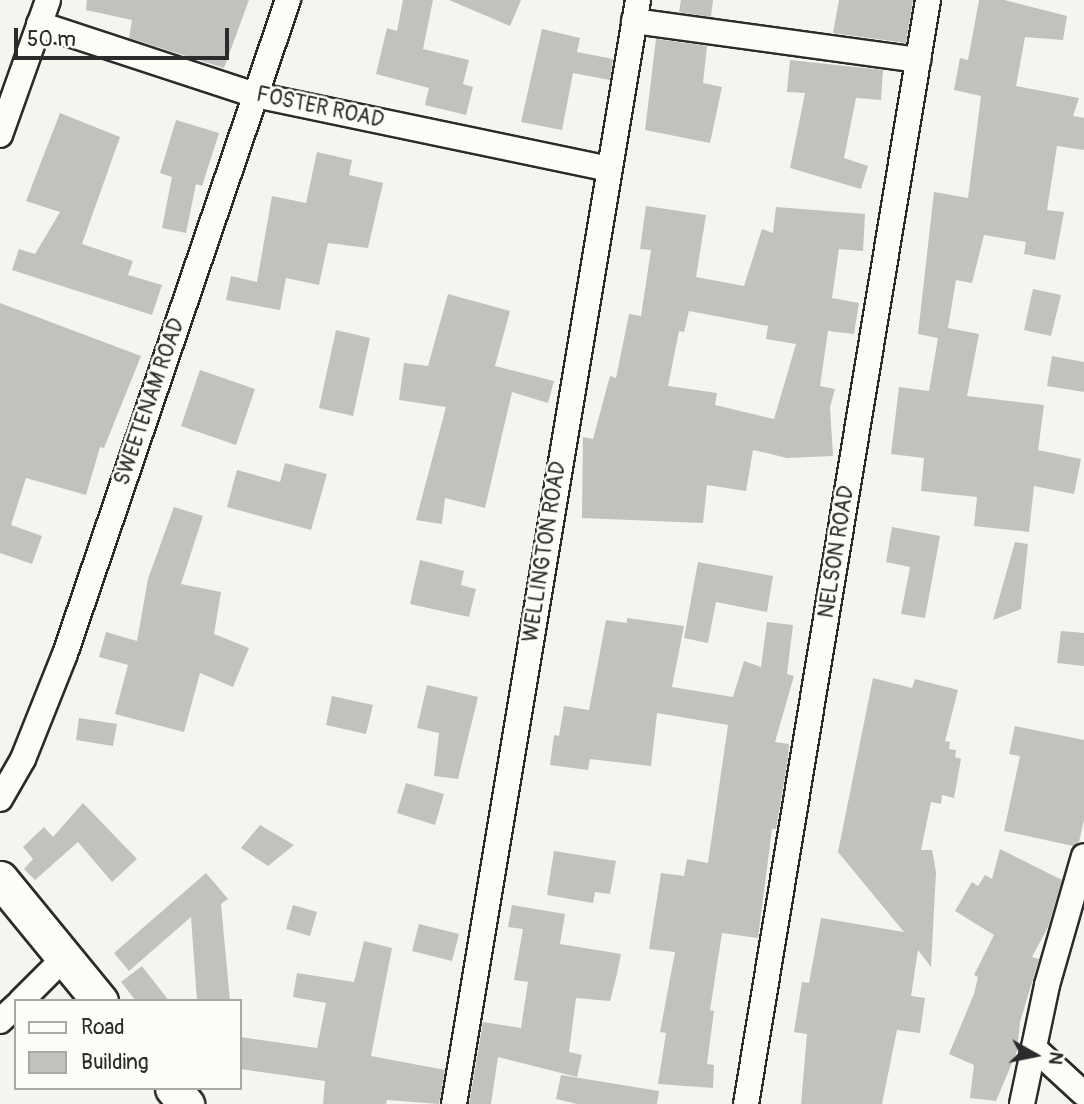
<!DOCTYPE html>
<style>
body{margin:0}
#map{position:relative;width:1084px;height:1104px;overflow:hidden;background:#f5f4ef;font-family:Pangolin,sans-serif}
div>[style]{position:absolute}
.building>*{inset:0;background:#c2c1be}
.roads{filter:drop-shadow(2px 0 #2b2b2b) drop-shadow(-2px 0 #2b2b2b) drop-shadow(0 2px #2b2b2b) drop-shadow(0 -2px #2b2b2b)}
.minor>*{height:24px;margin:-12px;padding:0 12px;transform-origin:12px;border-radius:12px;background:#fdfcf7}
.secondary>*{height:35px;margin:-17.5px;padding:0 17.5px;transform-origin:17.5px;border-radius:17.5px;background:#fdfcf7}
span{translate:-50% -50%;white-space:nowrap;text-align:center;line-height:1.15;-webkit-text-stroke:5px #fdfcf7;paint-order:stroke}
.street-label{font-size:21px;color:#2b2b2b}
.legend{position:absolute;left:14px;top:999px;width:228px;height:91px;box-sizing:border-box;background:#fdfcf7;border:2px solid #a9a8a5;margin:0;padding:9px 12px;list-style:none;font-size:21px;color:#2b2b2b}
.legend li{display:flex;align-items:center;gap:14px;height:35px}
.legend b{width:35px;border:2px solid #a9a8a5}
.north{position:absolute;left:1000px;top:1020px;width:70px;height:70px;-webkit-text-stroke:5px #fdfcf7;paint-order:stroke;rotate:99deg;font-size:19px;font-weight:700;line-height:28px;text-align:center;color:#2b2b2b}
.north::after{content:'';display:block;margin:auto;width:24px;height:32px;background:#2b2b2b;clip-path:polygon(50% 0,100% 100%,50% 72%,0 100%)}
.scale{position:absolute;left:14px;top:28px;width:215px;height:32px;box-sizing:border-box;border:4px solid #2b2b2b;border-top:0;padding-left:9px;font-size:21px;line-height:24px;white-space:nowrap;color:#2b2b2b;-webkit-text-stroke:5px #fdfcf7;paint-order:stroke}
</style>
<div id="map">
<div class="building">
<div style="clip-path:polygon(87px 0,249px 0,224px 68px,129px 38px,132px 20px,86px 10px)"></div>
<div style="clip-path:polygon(403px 0,433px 0,423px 49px,469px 60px,463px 84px,473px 87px,466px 115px,425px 105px,429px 88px,376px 74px,387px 28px,397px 31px)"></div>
<div style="clip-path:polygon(449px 0,521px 0,510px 26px)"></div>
<div style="clip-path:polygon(681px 0,713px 0,711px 17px,679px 12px)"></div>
<div style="clip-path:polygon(839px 0,913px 0,906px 43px,833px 33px)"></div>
<div style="clip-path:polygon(979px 0,1004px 0,1067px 16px,1063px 40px,1025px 37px,1016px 86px,1079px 98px,1073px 116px,1084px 118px,1084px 150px,1057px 146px,1047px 210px,1064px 212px,1055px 260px,1024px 254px,1026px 242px,984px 235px,972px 283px,956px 280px,948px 328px,979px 334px,967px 396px,1044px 405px,1038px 450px,1081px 459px,1074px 494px,1034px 486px,1029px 532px,974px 526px,977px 497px,921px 491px,924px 458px,891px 454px,899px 387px,929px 391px,938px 338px,918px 334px,934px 192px,968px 198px,981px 96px,954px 90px,960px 58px,968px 60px)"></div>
<div style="clip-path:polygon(542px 29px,580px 38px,577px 52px,613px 59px,610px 80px,573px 73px,562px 130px,521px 122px)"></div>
<div style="clip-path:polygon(656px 39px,707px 46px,703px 83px,722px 87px,710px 143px,645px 130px)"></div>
<div style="clip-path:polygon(790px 60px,883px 70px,881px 100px,856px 98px,844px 158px,868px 166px,861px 189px,790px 168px,805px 93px,787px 92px)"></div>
<div style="clip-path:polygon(60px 113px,120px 137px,82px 244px,133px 261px,128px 275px,162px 285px,152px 315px,12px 270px,19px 249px,35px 254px,60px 212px,26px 201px)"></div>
<div style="clip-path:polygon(176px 120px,219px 133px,202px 186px,196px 184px,186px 233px,162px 228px,172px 177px,160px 173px)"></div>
<div style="clip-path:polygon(317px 152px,352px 160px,349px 175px,383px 183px,368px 248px,328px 243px,319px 285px,286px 278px,280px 310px,226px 300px,231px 276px,257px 282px,272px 196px,306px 203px)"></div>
<div style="clip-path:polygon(evenodd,646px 206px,706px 215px,696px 277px,744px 286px,762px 229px,773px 233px,776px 207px,865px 214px,863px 251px,839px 249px,832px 298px,859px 303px,854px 334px,828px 331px,820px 386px,835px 389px,830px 407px,833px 456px,787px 458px,753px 450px,746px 491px,707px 485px,703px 523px,582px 518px,583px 437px,593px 439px,610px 376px,616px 378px,629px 314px,641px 316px,651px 250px,640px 249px,646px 206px,689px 311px,768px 326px,766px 339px,796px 344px,774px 419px,715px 405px,717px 393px,668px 386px,679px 331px,684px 332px,689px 311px)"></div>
<div style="clip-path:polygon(1033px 289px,1061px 295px,1051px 336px,1024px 330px)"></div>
<div style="clip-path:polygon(448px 294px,510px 311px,495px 366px,554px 381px,548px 403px,512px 392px,485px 508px,445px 498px,442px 524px,416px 520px,446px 407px,399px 400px,404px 363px,428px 366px)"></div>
<div style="clip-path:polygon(0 303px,141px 356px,104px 448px,100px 447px,86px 495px,26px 478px,11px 525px,42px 536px,32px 564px,0 553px)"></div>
<div style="clip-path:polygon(336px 330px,370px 338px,353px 416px,319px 408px)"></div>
<div style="clip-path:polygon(1052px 356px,1084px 362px,1084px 392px,1047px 386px)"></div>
<div style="clip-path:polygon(200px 370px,255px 389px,236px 445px,181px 426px)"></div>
<div style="clip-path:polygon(285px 463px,327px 474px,311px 530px,227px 507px,237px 470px,280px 482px)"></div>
<div style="clip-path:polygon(174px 507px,203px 516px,181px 584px,221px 592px,214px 634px,249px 648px,233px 687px,200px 673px,184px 732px,115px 714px,128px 665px,99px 657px,106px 632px,137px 641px,148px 579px)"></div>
<div style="clip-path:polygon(892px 527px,940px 536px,925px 618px,901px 614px,910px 567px,886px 562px)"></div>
<div style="clip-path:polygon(1015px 542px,1028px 544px,1021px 609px,993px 620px)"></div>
<div style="clip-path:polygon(420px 560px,464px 571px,461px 585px,476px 589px,469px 617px,410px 604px)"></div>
<div style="clip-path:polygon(698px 562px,773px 576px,767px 612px,716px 602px,708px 643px,684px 638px)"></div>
<div style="clip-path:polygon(627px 618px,684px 626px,672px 687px,733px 697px,744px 661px,761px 667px,767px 622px,793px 625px,787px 674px,794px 676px,775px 742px,789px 744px,788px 759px,776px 829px,772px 829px,758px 938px,722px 933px,710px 1010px,714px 1011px,707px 1064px,714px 1065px,713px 1088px,658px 1084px,666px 1033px,660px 1032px,675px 952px,649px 949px,661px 873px,684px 876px,687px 859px,708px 863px,728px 725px,657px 713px,651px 766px,590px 759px,588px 770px,550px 765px,554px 735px,559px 736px,564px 706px,589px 710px,606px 620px,627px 623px)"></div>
<div style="clip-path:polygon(1061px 631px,1084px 633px,1084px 666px,1057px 663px)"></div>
<div style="clip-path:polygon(873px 678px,912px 688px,915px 679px,958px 690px,945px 741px,950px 742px,949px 749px,956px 750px,955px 757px,961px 759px,954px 798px,942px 795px,941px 804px,931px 802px,921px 850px,932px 850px,936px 872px,931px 967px,918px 950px,911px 996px,925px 998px,920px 1033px,897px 1030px,882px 1104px,801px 1104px,807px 1034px,794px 1032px,802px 982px,809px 983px,821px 918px,904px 932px,838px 852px)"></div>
<div style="clip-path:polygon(427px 685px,478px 697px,458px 779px,434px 776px,439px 733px,417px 728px)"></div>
<div style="clip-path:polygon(332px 696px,373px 705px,366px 734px,326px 725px)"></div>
<div style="clip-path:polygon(79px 718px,117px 724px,113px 746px,76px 740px)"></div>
<div style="clip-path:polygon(1015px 726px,1084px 740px,1084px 820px,1079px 842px,1073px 846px,1004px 831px,1020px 756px,1009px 754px)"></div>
<div style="clip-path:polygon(406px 783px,444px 794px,435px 825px,397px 813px)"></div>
<div style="clip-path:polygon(83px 803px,137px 859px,112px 882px,78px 842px,35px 880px,24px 869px,33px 859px,23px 847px,44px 827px,53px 837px)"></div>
<div style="clip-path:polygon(260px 825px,294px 845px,268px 866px,241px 848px)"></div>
<div style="clip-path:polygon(1000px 849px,1062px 880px,1048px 927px,1032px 957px,1039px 959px,1020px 1022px,1017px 1051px,996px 1101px,970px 1098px,974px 1065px,949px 1054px,974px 994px,978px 977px,974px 975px,994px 935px,955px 911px,972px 882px,978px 886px,985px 875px,992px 879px)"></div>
<div style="clip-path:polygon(554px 851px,616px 861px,610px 894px,595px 892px,593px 903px,547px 895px)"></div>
<div style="clip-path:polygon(206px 873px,228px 899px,221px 904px,230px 1001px,197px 1001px,191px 917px,129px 971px,114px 953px)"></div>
<div style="clip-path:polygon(293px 905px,317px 912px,310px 936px,286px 929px)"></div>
<div style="clip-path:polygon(512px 905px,565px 914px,560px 944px,621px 954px,616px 978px,610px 1001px,576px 998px,569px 1052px,582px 1055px,577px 1077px,498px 1057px,491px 1104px,469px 1104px,483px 1022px,521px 1028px,528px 982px,514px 980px,523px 929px,508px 927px)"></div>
<div style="clip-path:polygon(419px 924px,459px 934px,452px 961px,412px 951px)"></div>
<div style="clip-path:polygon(364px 941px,392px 948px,371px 1056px,445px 1070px,439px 1104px,387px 1100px,386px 1104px,323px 1104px,325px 1081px,240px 1069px,240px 1037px,317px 1048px,326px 1003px,293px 997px,297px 973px,354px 982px)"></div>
<div style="clip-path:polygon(142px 966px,169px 1001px,136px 1001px,121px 982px)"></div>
<div style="clip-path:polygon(561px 1075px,659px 1091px,657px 1104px,577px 1104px,556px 1099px)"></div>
</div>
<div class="roads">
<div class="minor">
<div style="left:634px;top:21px;width:287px;rotate:7.8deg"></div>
<div style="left:39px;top:24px;width:227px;rotate:18.2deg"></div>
<div style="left:255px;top:95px;width:361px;rotate:11.8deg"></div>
<div style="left:0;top:135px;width:143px;rotate:-70.4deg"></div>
<div style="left:0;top:799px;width:46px;rotate:-60.1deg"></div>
<div style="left:23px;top:759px;width:113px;rotate:-68.2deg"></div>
<div style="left:65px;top:654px;width:691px;rotate:-71.17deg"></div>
<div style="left:21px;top:1001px;width:61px;rotate:-45deg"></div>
<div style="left:0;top:1021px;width:22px;rotate:-43deg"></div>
<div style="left:1034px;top:1048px;width:68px;rotate:42.6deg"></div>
<div style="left:454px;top:1104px;width:1119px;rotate:-80.54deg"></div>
<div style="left:746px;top:1104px;width:1119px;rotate:-80.64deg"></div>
<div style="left:1022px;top:1104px;width:122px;rotate:-78.1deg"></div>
<div style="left:1047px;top:985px;width:134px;rotate:-74deg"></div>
</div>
<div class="secondary">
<div style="left:0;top:879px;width:158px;rotate:50.7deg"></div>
<div style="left:173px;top:1088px;width:21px;rotate:51deg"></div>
</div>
</div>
<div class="street-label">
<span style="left:320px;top:108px;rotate:12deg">FOSTER ROAD</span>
<span style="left:150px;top:402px;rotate:-71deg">SWEETENAM ROAD</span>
<span style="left:545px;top:552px;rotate:-81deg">WELLINGTON ROAD</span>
<span style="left:837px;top:552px;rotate:-81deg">NELSON ROAD</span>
</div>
<ul class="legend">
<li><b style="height:9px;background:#fdfcf7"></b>Road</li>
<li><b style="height:19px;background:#c2c1be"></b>Building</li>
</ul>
<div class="north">N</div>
<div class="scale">50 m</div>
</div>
